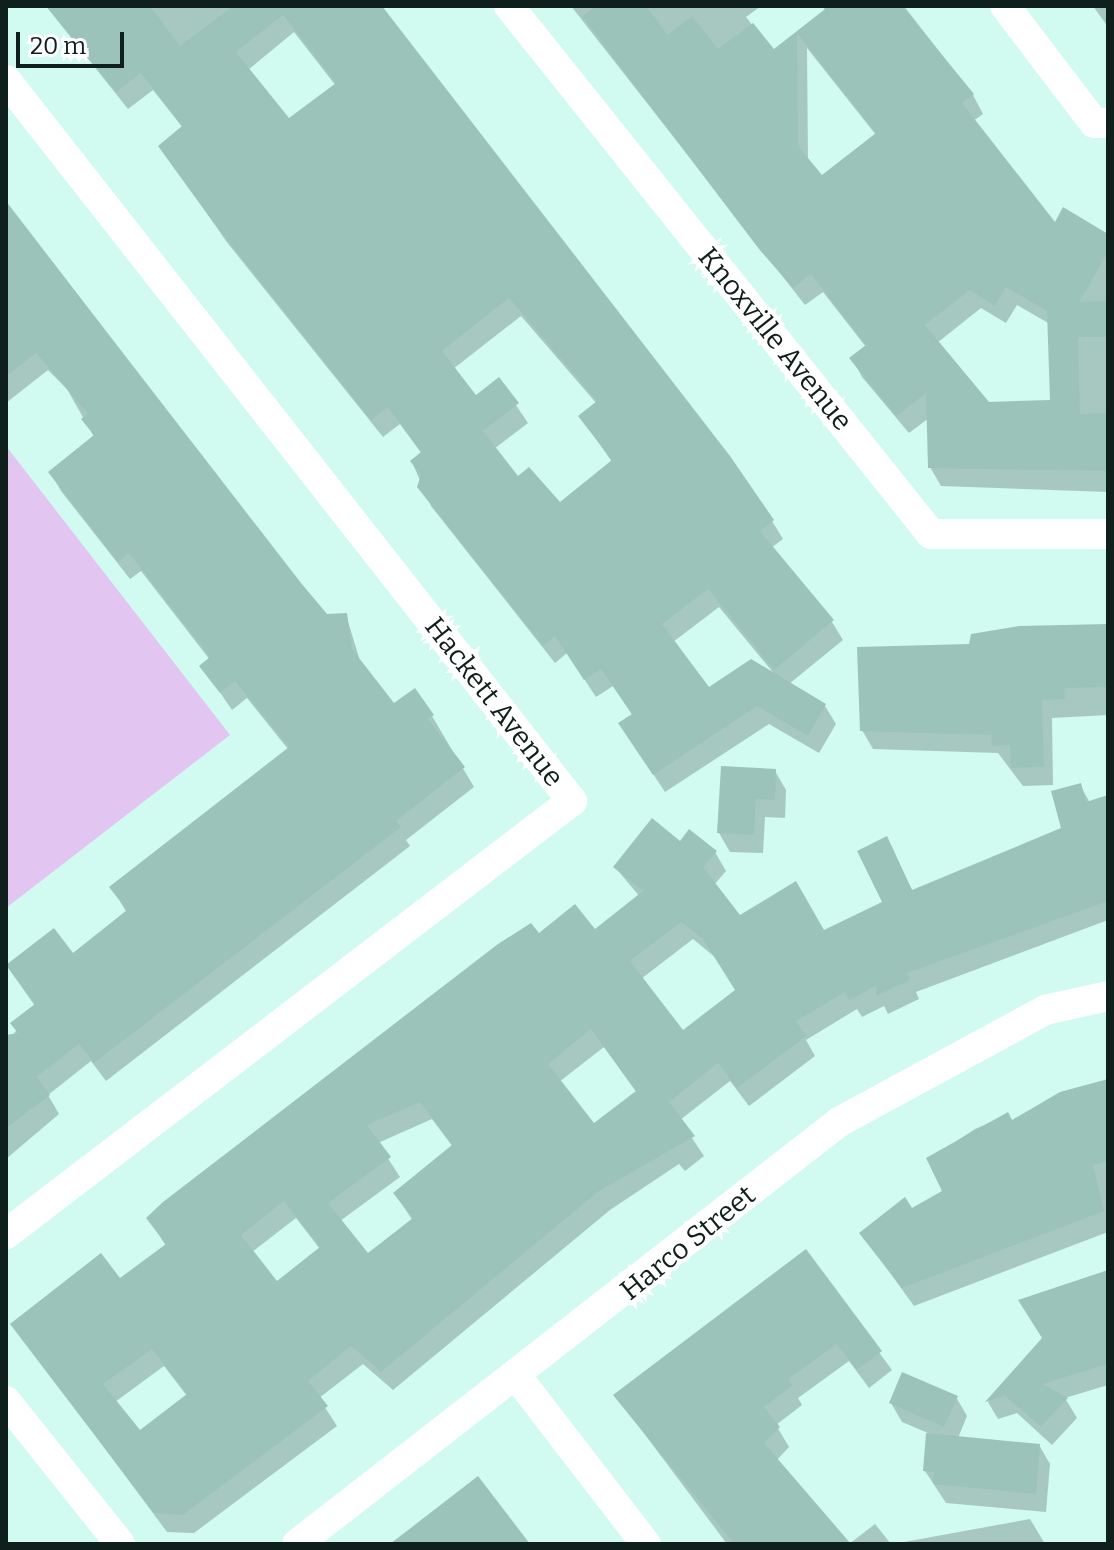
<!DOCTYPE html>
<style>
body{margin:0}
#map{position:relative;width:1114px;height:1550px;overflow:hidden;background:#d1faf0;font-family:Bitter,serif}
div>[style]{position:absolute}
.green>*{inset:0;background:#e2c5f1}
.shadow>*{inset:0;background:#0003}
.building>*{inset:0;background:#9cc3ba}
.street>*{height:30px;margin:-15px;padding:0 15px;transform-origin:15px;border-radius:15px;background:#fff}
span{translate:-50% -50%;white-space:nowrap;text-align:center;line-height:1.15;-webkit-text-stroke:8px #fff;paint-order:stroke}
.street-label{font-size:28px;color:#0f1f1b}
.frame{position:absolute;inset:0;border:8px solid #0f1f1b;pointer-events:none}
.scale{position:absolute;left:16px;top:32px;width:108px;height:36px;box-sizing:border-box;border:4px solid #0f1f1b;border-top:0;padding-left:10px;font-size:24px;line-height:28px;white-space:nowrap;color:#0f1f1b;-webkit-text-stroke:6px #fff;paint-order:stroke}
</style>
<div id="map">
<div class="green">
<div style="clip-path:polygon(6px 446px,230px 735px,6px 908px)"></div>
</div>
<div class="shadow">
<div style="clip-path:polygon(evenodd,46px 6px,379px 6px,772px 521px,783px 539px,771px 548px,832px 622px,843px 640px,789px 684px,825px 706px,836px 724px,819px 753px,769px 724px,665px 792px,632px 742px,633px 716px,613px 686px,596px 697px,567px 653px,555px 663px,431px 506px,412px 462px,422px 454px,400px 424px,383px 437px,226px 241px,161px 146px,183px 128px,153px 90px,128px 109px,46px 6px,294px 32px,336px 86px,289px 121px,248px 70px,294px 32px,46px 6px,521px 316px,597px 404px,581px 417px,612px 462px,559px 505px,517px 479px,494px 449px,528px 423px,499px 380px,475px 398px,453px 369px,521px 316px,46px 6px,719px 607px,776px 676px,709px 690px,673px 642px,719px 607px)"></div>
<div style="clip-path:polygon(evenodd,571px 6px,761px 6px,746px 17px,773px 52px,826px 11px,822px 6px,904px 6px,973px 95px,983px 114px,973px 121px,1055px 225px,1108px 236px,1108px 492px,941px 486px,930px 467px,929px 418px,909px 433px,862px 377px,852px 358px,866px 347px,823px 292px,805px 305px,571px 6px,807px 48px,876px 135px,821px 178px,808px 161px,807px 48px,571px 6px,1017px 305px,1050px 324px,1052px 401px,988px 404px,937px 343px,981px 308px,1006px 323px,1017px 305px)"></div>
<div style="clip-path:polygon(1093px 6px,1108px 6px,1108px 27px)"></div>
<div style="clip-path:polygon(6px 201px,300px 584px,327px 617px,346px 615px,361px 664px,394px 706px,432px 716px,474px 787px,406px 840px,410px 846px,106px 1081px,91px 1061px,48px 1095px,59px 1114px,6px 1159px,6px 1044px,35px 1006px,7px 966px,73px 956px,127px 913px,112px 888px,288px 749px,247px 698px,232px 710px,202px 666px,210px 660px,141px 571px,130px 579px,61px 491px,50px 472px,94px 437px,67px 389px,48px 370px,6px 403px)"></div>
<div style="clip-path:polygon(1108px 626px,1108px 715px,1052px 718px,1053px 785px,1023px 786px,998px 753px,873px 749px,862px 730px,970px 646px)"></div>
<div style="clip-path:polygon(775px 771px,786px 790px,785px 818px,765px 817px,763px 853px,730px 852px,719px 833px)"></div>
<div style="clip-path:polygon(evenodd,1080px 785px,1090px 803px,1108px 797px,1108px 920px,916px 992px,919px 999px,888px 1014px,884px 1006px,862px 1017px,857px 1009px,806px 1040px,815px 1056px,749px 1106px,730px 1081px,680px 1120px,704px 1156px,685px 1171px,679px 1164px,610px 1210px,393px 1390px,363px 1364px,319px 1398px,337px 1426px,194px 1533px,167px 1532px,13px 1325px,120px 1281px,166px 1246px,148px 1218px,538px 936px,595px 932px,640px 897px,615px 867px,680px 844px,715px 852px,726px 871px,714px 885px,739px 917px,823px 932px,885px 903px,896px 858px,913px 892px,1063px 829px,1080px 785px,693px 939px,716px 958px,737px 991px,683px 1033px,641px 979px,693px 939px,1080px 785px,604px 1047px,637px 1093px,594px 1126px,559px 1082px,604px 1047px,1080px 785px,432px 1119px,453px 1147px,395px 1194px,413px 1221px,368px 1256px,340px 1221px,400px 1177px,378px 1143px,432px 1119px,1080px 785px,296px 1218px,320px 1249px,276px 1284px,252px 1252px,296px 1218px,1080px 785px,164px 1366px,187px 1396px,140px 1433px,115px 1402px,164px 1366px)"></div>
<div style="clip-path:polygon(1108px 1082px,1108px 1232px,914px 1306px,862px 1234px,945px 1192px,929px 1159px,975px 1129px,1007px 1115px,1012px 1122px)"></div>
<div style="clip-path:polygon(805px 1252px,892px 1370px,869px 1388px,849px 1361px,798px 1398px,802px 1405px,776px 1425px,789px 1447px,776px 1461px,848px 1544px,727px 1544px,616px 1396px)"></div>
<div style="clip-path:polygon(1108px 1272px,1108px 1385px,1065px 1398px,1077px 1418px,1052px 1445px,1017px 1413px,998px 1419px,988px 1402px)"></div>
<div style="clip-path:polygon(956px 1397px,967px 1416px,958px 1438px,1039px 1445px,1050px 1464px,1046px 1512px,946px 1503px,925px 1471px,928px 1433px,902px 1422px,891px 1403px)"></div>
<div style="clip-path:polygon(1030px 1519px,1045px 1544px,893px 1544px)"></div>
<div style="clip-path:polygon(875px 1524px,891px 1544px,849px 1544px)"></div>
</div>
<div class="building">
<div style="clip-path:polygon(evenodd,46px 6px,150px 6px,180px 46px,233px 6px,382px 6px,730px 456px,774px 520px,760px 531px,834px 620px,774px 670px,708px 589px,662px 624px,709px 687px,751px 659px,826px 704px,808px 736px,757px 706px,653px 775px,618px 723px,632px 714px,601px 669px,584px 680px,555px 636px,543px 646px,417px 487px,421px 475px,410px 461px,421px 452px,388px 407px,371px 420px,213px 222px,158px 146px,182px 126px,141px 73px,116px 92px,46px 6px,283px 15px,336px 83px,289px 118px,236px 52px,283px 15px,46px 6px,509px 298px,597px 401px,578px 416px,612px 460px,560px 502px,529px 467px,518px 476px,483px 431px,519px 403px,499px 377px,476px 395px,442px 351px,509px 298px)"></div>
<div style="clip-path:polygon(evenodd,597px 6px,646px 6px,668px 35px,692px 16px,718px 49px,753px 23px,774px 49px,829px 6px,902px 6px,974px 94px,962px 103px,1055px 222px,1063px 207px,1108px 234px,1108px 252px,1079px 302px,1108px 301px,1108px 337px,1078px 337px,1080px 414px,1108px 413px,1108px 471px,928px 468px,926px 393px,897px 416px,869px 383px,849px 358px,866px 345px,811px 274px,793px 288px,759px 249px,582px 16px,597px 6px,797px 33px,876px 133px,822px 175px,798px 146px,797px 33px,597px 6px,1006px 287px,1047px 311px,1050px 400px,989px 402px,925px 325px,970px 290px,995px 306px,1006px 287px)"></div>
<div style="clip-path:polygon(6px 202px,301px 583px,327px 614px,347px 613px,352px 649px,394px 703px,415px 688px,434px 715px,428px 719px,465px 767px,396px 821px,401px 827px,94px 1063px,79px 1044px,37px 1077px,50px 1095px,6px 1128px,6px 1035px,18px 1033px,10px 1023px,35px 1004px,6px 965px,54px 928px,73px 953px,127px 910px,109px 887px,289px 747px,235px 681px,220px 693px,199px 666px,210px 657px,129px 553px,118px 562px,48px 472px,94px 435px,81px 419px,88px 414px,36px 353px,6px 376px)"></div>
<div style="clip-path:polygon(1108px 624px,1108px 687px,1064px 688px,1065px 699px,1042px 700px,1044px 767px,1011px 768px,1010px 745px,992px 746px,991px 735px,860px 731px,857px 647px,969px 644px,971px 634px,1019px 626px)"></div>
<div style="clip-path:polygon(721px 766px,776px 769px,775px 800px,756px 799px,754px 835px,717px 833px)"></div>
<div style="clip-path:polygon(evenodd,1081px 783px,1086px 802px,1108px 795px,1108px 901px,907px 973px,910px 980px,876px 996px,876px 986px,849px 1000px,845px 992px,796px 1021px,806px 1036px,737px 1088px,718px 1063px,669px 1102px,695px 1136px,599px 1191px,381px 1372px,351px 1346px,308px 1381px,328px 1406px,183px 1515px,154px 1513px,10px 1324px,101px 1253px,120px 1278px,166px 1244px,146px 1218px,163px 1202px,498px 944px,531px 923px,539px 933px,575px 904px,595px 929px,643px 891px,613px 867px,652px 818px,680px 841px,689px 829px,717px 851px,703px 867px,740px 915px,796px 881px,824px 930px,882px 902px,857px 851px,887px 836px,912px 890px,1061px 828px,1051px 791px,1081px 783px,681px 922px,703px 939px,735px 990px,683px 1030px,630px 961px,681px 922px,1081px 783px,591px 1029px,636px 1091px,594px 1123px,548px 1064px,591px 1029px,1081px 783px,420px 1102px,452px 1145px,393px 1193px,413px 1218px,368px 1253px,328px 1203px,391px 1157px,367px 1125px,420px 1102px,1081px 783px,284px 1201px,320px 1247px,277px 1281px,241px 1235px,284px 1201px,1081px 783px,152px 1349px,187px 1394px,140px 1430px,103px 1384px,152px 1349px)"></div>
<div style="clip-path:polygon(1108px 1079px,1108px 1161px,1093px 1165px,1104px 1211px,902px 1288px,859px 1233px,905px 1197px,912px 1208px,942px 1191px,926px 1158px,1008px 1112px,1012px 1120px,1060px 1092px)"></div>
<div style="clip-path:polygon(806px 1249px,882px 1351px,857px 1370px,837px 1344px,788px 1379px,793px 1385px,764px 1407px,780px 1427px,764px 1443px,851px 1544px,734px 1544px,613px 1395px)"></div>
<div style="clip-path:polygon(1108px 1270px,1108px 1364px,1042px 1384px,1068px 1398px,1041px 1427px,1005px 1396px,985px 1402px,1042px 1338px,1018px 1300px)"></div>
<div style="clip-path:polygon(902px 1372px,958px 1396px,944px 1427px,889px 1403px)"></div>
<div style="clip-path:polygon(926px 1433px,1040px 1444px,1036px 1494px,933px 1484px,934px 1472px,923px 1471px)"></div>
<div style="clip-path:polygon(478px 1476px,530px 1544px,390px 1544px)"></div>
</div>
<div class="street">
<div style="left:509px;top:6px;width:676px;rotate:51.37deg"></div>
<div style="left:931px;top:534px;width:177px"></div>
<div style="left:1005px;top:6px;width:147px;rotate:52.7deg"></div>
<div style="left:1094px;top:123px;width:14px"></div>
<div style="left:6px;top:80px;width:917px;rotate:51.87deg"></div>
<div style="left:572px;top:801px;width:713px;rotate:142.58deg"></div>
<div style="left:518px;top:1378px;width:210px;rotate:52.4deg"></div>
<div style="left:6px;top:1401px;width:183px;rotate:51.4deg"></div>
<div style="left:297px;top:1544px;width:687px;rotate:-37.9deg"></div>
<div style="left:839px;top:1122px;width:234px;rotate:-28.5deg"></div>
<div style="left:1045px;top:1010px;width:65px;rotate:-12.5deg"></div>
</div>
<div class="street-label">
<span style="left:775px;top:339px;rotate:51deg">Knoxville Avenue</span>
<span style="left:494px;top:702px;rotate:52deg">Hackett Avenue</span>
<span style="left:688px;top:1243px;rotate:-39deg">Harco Street</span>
</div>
<div class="frame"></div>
<div class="scale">20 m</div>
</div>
